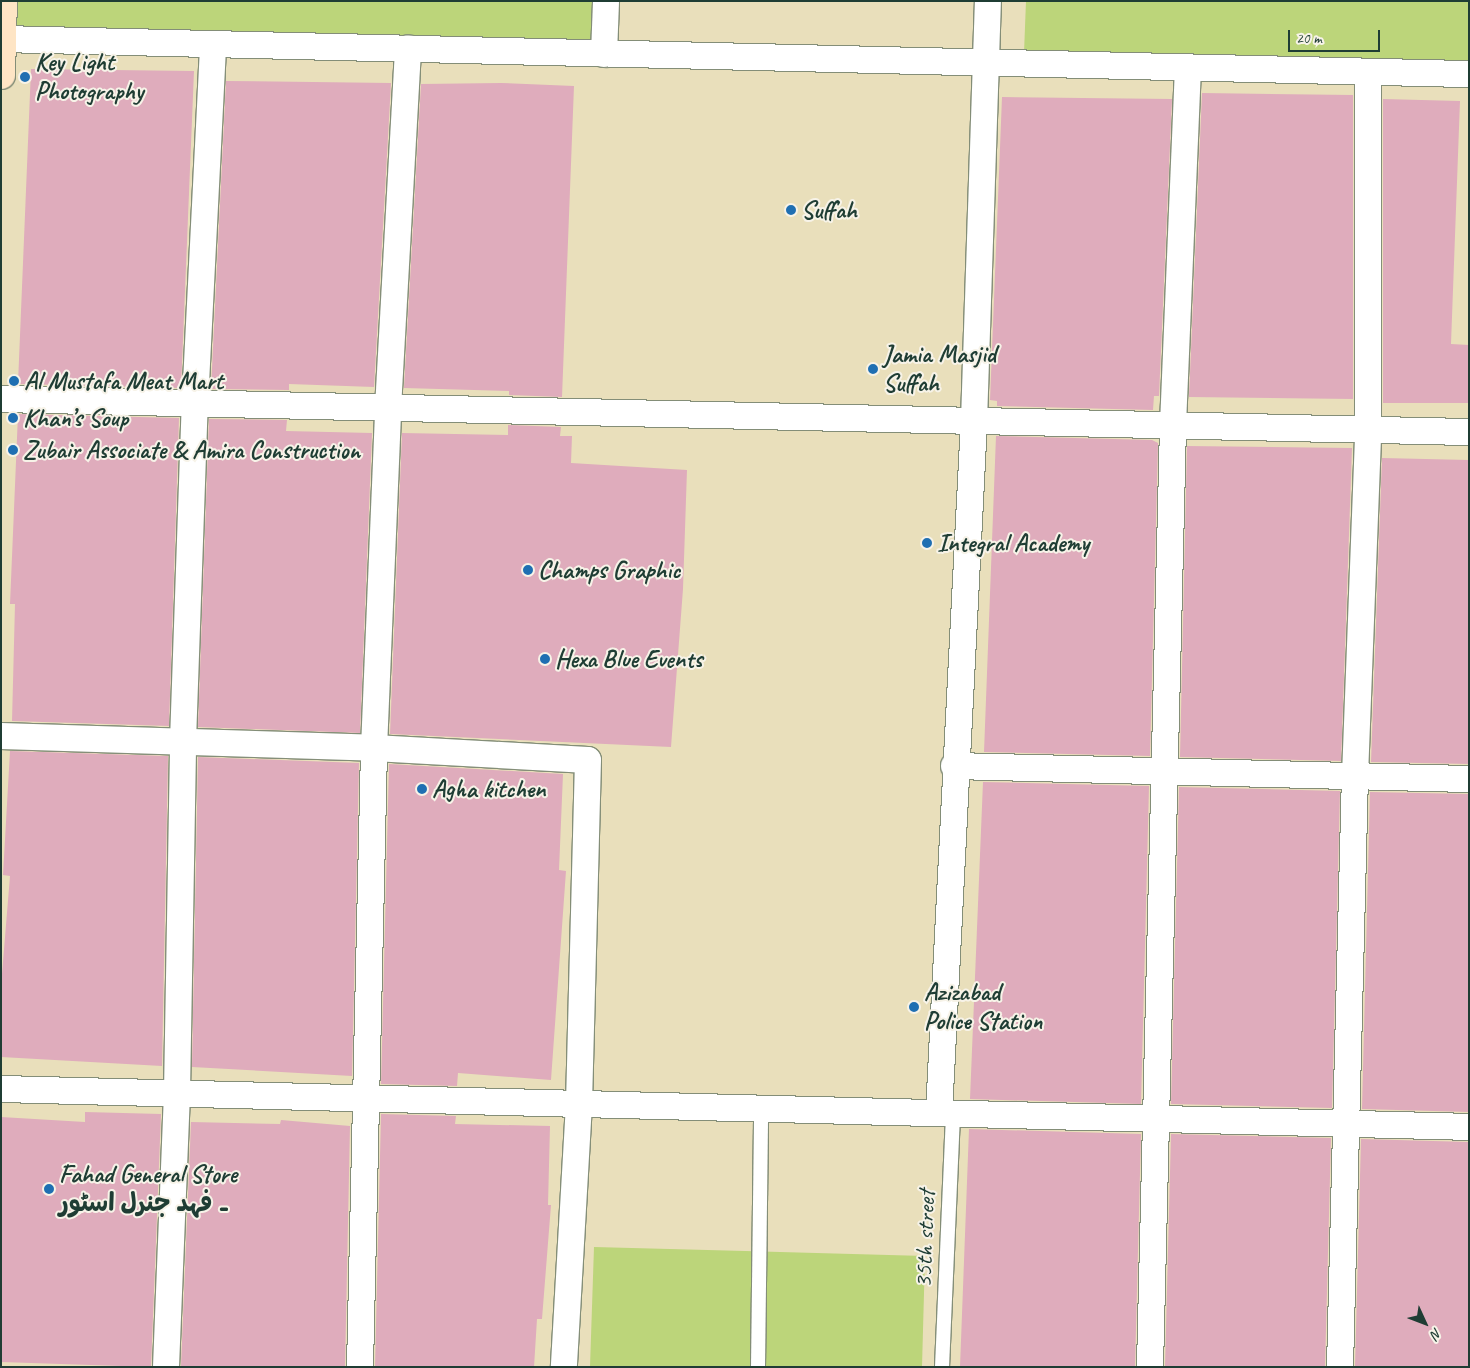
<!DOCTYPE html>
<meta charset="utf-8">
<style>
body{margin:0}
#map{position:relative;width:1470px;height:1368px;overflow:hidden;background:#e9dfbb;font-family:Caveat,"Playpen Sans Arabic",sans-serif}
div>[style]{position:absolute}
.green>*{inset:0;background:#bcd57a}
.building>*{inset:0;background:#dfacbc}
.roads{filter:drop-shadow(1px 0 #848e78) drop-shadow(-1px 0 #848e78) drop-shadow(0 1px #848e78) drop-shadow(0 -1px #848e78)}
.lane>*{height:14px;margin:-7px;padding:0 7px;transform-origin:7px;border-radius:7px;background:#fff}
.street>*{height:26px;margin:-13px;padding:0 13px;transform-origin:13px;border-radius:13px;background:#fff}
.secondary>*{height:28px;margin:-14px;padding:0 14px;transform-origin:14px;border-radius:14px;background:#fee5c5}
.dots>*{width:14px;height:14px;translate:-50% -50%;box-sizing:border-box;border:2px solid #f7f3e8;border-radius:50%}
span{translate:-50% -50%;white-space:nowrap;text-align:center;line-height:1.15;-webkit-text-stroke:4px #f7f3e8;paint-order:stroke}
.poi-label{font-size:25px;color:#1f3d34;font-weight:700}
.left{translate:0 -50%;text-align:left}
.street-label{font-size:25px;color:#1f3d34}
.frame{position:absolute;inset:0;border:2px solid #1f3d34;pointer-events:none}
.north{position:absolute;left:1400px;top:1298px;width:50px;height:50px;-webkit-text-stroke:4px #f7f3e8;paint-order:stroke;rotate:133deg;font-size:14px;font-weight:700;line-height:20px;text-align:center;color:#1f3d34}
.north::after{content:'';display:block;margin:auto;width:18px;height:22px;background:#1f3d34;clip-path:polygon(50% 0,100% 100%,50% 72%,0 100%)}
.scale{position:absolute;left:1288px;top:30px;width:92px;height:22px;box-sizing:border-box;border:2px solid #1f3d34;border-top:0;padding-left:6px;font-size:15px;line-height:18px;white-space:nowrap;color:#1f3d34;-webkit-text-stroke:4px #f7f3e8;paint-order:stroke}
</style>
<div id="map">
<div class="green">
<div style="clip-path:polygon(1px 1px,606px 1px,604px 54px,1px 39px)"></div>
<div style="clip-path:polygon(1026px 1px,1469px 1px,1469px 64px,1024px 53px)"></div>
<div style="clip-path:polygon(594px 1247px,925px 1256px,922px 1367px,590px 1367px)"></div>
</div>
<div class="building">
<div style="clip-path:polygon(31px 69px,194px 71px,181px 388px,18px 384px)"></div>
<div style="clip-path:polygon(226px 81px,391px 83px,374px 387px,289px 384px,289px 390px,211px 389px)"></div>
<div style="clip-path:polygon(501px 83px,574px 86px,562px 397px,509px 395px,509px 391px,404px 388px,421px 84px)"></div>
<div style="clip-path:polygon(1202px 93px,1353px 95px,1353px 399px,1189px 397px)"></div>
<div style="clip-path:polygon(1002px 97px,1172px 99px,1159px 396px,1154px 396px,1153px 410px,997px 406px,997px 401px,990px 400px)"></div>
<div style="clip-path:polygon(1383px 99px,1460px 101px,1451px 344px,1469px 345px,1469px 403px,1383px 403px)"></div>
<div style="clip-path:polygon(18px 414px,179px 418px,169px 726px,12px 721px,15px 604px,10px 604px)"></div>
<div style="clip-path:polygon(209px 419px,287px 420px,286px 431px,372px 433px,360px 733px,198px 727px)"></div>
<div style="clip-path:polygon(508px 425px,561px 427px,560px 436px,572px 436px,571px 463px,687px 470px,683px 589px,671px 747px,390px 734px,402px 433px,508px 435px)"></div>
<div style="clip-path:polygon(996px 436px,1152px 440px,1158px 443px,1150px 756px,984px 752px)"></div>
<div style="clip-path:polygon(1187px 446px,1352px 448px,1341px 761px,1180px 757px)"></div>
<div style="clip-path:polygon(1382px 458px,1469px 460px,1469px 764px,1371px 762px)"></div>
<div style="clip-path:polygon(10px 751px,168px 756px,162px 1066px,1px 1057px,1px 986px,10px 876px,3px 875px)"></div>
<div style="clip-path:polygon(198px 757px,359px 763px,352px 1076px,192px 1067px)"></div>
<div style="clip-path:polygon(389px 764px,563px 774px,559px 870px,566px 871px,551px 1080px,458px 1073px,457px 1086px,381px 1084px)"></div>
<div style="clip-path:polygon(983px 782px,1149px 786px,1141px 1104px,970px 1099px)"></div>
<div style="clip-path:polygon(1179px 787px,1340px 791px,1332px 1108px,1171px 1104px)"></div>
<div style="clip-path:polygon(1370px 792px,1469px 794px,1469px 1112px,1362px 1109px)"></div>
<div style="clip-path:polygon(85px 1112px,161px 1114px,151px 1367px,1px 1362px,1px 1117px,85px 1122px)"></div>
<div style="clip-path:polygon(381px 1114px,456px 1116px,455px 1124px,550px 1126px,548px 1205px,551px 1205px,542px 1319px,537px 1319px,534px 1367px,375px 1367px)"></div>
<div style="clip-path:polygon(281px 1120px,350px 1126px,345px 1367px,181px 1366px,191px 1122px,280px 1124px)"></div>
<div style="clip-path:polygon(969px 1129px,1141px 1134px,1135px 1367px,960px 1367px)"></div>
<div style="clip-path:polygon(1171px 1134px,1331px 1138px,1325px 1367px,1165px 1367px)"></div>
<div style="clip-path:polygon(1361px 1139px,1469px 1142px,1469px 1367px,1355px 1367px)"></div>
</div>
<div class="roads">
<div class="lane">
<div style="left:758px;top:1367px;width:259px;rotate:-89.3deg"></div>
<div style="left:942px;top:1367px;width:254px;rotate:-87.5deg"></div>
</div>
<div class="street">
<div style="left:1px;top:39px;width:1468px;rotate:1.37deg"></div>
<div style="left:604px;top:54px;width:53px;rotate:-87.8deg"></div>
<div style="left:1px;top:399px;width:1468px;rotate:1.29deg"></div>
<div style="left:1px;top:736px;width:373px;rotate:1.8deg"></div>
<div style="left:374px;top:748px;width:214px;rotate:3.2deg"></div>
<div style="left:588px;top:760px;width:344px;rotate:91.5deg"></div>
<div style="left:579px;top:1104px;width:263px;rotate:93.3deg"></div>
<div style="left:954px;top:766px;width:515px;rotate:1.45deg"></div>
<div style="left:1px;top:1089px;width:1468px;rotate:1.48deg"></div>
<div style="left:939px;top:1113px;width:693px;rotate:-87.1deg"></div>
<div style="left:974px;top:421px;width:420px;rotate:-88.1deg"></div>
<div style="left:166px;top:1367px;width:274px;rotate:-87.7deg"></div>
<div style="left:177px;top:1093px;width:352px;rotate:-89deg"></div>
<div style="left:183px;top:741px;width:338px;rotate:-88deg"></div>
<div style="left:195px;top:403px;width:359px;rotate:-87.1deg"></div>
<div style="left:360px;top:1367px;width:619px;rotate:-88.7deg"></div>
<div style="left:374px;top:748px;width:340px;rotate:-87.6deg"></div>
<div style="left:388px;top:408px;width:360px;rotate:-86.8deg"></div>
<div style="left:1150px;top:1367px;width:942px;rotate:-88.6deg"></div>
<div style="left:1173px;top:425px;width:357px;rotate:-87.6deg"></div>
<div style="left:1340px;top:1367px;width:591px;rotate:-88.55deg"></div>
<div style="left:1355px;top:776px;width:346px;rotate:-87.8deg"></div>
<div style="left:1368px;top:430px;width:358px;rotate:-90deg"></div>
</div>
<div class="secondary">
<div style="left:1px;top:75px;width:74px;rotate:-88.5deg"></div>
</div>
</div>
<div class="dots">
<div style="left:25px;top:77px;background:#1f6fb2"></div>
<div style="left:791px;top:210px;background:#1f6fb2"></div>
<div style="left:873px;top:369px;background:#1f6fb2"></div>
<div style="left:14px;top:381px;background:#1f6fb2"></div>
<div style="left:13px;top:418px;background:#1f6fb2"></div>
<div style="left:13px;top:450px;background:#1f6fb2"></div>
<div style="left:927px;top:543px;background:#1f6fb2"></div>
<div style="left:528px;top:570px;background:#1f6fb2"></div>
<div style="left:545px;top:659px;background:#1f6fb2"></div>
<div style="left:422px;top:789px;background:#1f6fb2"></div>
<div style="left:914px;top:1007px;background:#1f6fb2"></div>
<div style="left:49px;top:1189px;background:#1f6fb2"></div>
</div>
<div class="poi-label">
<span class="left" style="left:35px;top:77px">Key Light<br>Photography</span>
<span class="left" style="left:801px;top:210px">Suffah</span>
<span class="left" style="left:883px;top:369px">Jamia Masjid<br>Suffah</span>
<span class="left" style="left:24px;top:381px">Al Mustafa Meat Mart</span>
<span class="left" style="left:23px;top:418px">Khan’s Soup</span>
<span class="left" style="left:23px;top:450px">Zubair Associate &amp; Amira Construction</span>
<span class="left" style="left:937px;top:543px">Integral Academy</span>
<span class="left" style="left:538px;top:570px">Champs Graphic</span>
<span class="left" style="left:555px;top:659px">Hexa Blue Events</span>
<span class="left" style="left:432px;top:789px">Agha kitchen</span>
<span class="left" style="left:924px;top:1007px">Azizabad<br>Police Station</span>
<span class="left" style="left:59px;top:1189px">Fahad General Store<br>۔ فہد جنرل اسٹور</span>
</div>
<div class="street-label">
<span style="left:925px;top:1239px;rotate:-88deg">35th street</span>
</div>
<div class="frame"></div>
<div class="north">N</div>
<div class="scale">20 m</div>
</div>
